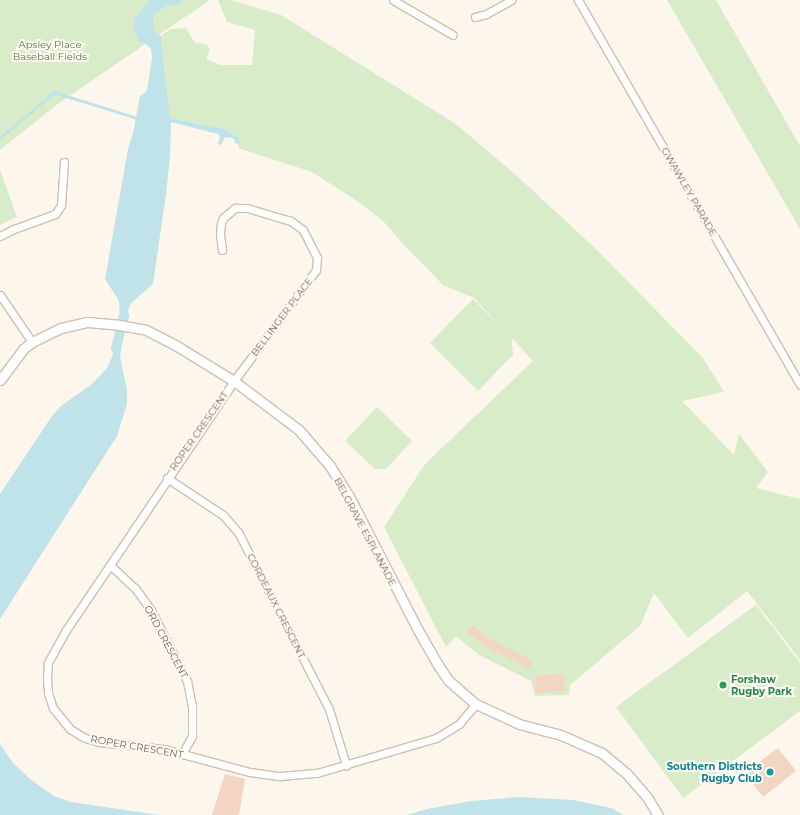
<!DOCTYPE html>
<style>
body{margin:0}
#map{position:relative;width:800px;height:815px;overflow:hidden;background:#fdf6ec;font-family:Montserrat,sans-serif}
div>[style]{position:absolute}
.green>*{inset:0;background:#d8ecc9}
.water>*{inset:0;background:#bfe3e8}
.stream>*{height:2.5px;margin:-1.25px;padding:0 1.25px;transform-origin:1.25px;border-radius:1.25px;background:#bfe3e8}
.canal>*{height:10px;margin:-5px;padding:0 5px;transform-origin:5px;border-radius:5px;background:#bfe3e8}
.building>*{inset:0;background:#f3d5c3}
.roads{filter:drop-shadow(1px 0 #d1beb0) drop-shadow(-1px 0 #d1beb0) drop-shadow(0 1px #d1beb0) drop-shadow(0 -1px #d1beb0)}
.minor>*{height:7px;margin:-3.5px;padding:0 3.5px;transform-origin:3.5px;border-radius:3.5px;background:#fff}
.tertiary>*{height:9px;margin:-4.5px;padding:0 4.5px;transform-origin:4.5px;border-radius:4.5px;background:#fff}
.dots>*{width:11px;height:11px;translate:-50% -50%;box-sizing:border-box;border:2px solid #fffaf3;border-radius:50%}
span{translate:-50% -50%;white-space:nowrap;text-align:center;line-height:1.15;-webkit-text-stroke:4px #fffaf3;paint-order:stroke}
.park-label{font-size:10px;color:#537a41}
.street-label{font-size:10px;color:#7a5c4d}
.leisure-label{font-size:10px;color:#27864d;font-weight:700}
.left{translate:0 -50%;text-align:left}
.culture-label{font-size:10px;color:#0d838f;font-weight:700}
.right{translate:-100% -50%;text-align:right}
</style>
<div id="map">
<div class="green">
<div style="clip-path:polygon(0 0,210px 0,59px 103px,0 150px)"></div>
<div style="clip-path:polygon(218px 0,230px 0,281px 15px,456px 124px,516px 175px,597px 250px,703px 358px,724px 392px,682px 401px,734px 455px,739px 434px,768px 472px,756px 488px,800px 499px,800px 660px,747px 591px,688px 638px,654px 593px,640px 626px,570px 685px,569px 695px,535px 696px,531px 681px,479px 655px,456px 636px,446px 647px,384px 527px,425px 464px,533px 361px,512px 338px,513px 355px,478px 391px,430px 343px,473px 299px,506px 332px,474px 298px,443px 285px,405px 246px,384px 222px,360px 203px,312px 172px,238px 148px,240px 138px,224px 129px,170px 118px,161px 36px,170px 29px,186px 28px,194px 42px,207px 45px,210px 50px,206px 59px,220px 65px,252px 65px,255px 30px,227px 22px)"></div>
<div style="clip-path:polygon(667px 0,716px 0,800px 146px,800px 229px)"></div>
<div style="clip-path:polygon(0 170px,17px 217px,0 225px)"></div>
<div style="clip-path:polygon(377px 407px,412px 441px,386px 469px,375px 469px,345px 441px)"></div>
<div style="clip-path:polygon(756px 605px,800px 663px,800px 711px,683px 798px,616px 707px)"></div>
</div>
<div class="water">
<div style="clip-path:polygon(150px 0,182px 0,179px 5px,168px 5px,153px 15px,154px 30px,161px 36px,170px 118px,224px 129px,240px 138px,239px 144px,235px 143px,235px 140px,232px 138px,225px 137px,221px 145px,218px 144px,220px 137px,218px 134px,171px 122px,170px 157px,166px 194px,153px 284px,131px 303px,126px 315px,120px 315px,119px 301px,105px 279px,128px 149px,133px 133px,140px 96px,147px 91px,152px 58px,151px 49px,147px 45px,139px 41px,133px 28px,135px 18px)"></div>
<div style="clip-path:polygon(117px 335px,123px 336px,120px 357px,127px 390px,127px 404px,117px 436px,0 619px,0 494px,52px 416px,62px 405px,91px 385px,107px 368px,112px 357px)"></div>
<div style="clip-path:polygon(0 744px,13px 763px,30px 779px,54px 796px,71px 802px,159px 815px,0 815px)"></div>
<div style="clip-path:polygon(518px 797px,573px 800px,611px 808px,624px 815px,406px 815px,432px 808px,471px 801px)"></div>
</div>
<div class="stream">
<div style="left:0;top:138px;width:71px;rotate:-40.4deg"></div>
<div style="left:54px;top:92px;width:87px;rotate:17.4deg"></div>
</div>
<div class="canal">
<div style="left:116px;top:348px;width:34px;rotate:-76deg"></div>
</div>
<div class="building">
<div style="clip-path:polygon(472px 625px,489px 639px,533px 661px,529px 668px,484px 646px,467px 632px)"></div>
<div style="clip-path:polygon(564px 674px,565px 691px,536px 693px,535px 675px)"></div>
<div style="clip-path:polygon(778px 748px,796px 771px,763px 797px,745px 773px)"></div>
<div style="clip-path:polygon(225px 774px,245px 779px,239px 815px,212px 815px)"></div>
</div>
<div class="roads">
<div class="minor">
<div style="left:393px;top:0;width:69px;rotate:30.3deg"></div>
<div style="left:578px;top:0;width:444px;rotate:60deg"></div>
<div style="left:475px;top:17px;width:11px;rotate:-15deg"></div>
<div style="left:486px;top:14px;width:29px;rotate:-29deg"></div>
<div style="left:0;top:236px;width:16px;rotate:-27deg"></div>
<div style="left:14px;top:229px;width:44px;rotate:-20.1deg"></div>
<div style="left:55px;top:214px;width:5px;rotate:-53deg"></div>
<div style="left:58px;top:210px;width:6px;rotate:-59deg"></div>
<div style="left:61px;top:205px;width:43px;rotate:-86deg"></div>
<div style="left:222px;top:250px;width:16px;rotate:-97deg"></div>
<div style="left:220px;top:234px;width:11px;rotate:-85deg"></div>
<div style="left:221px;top:223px;width:5px;rotate:-68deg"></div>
<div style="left:223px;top:218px;width:16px;rotate:-40deg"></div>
<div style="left:235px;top:208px;width:12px"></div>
<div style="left:247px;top:208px;width:46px;rotate:16.5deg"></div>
<div style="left:291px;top:221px;width:15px;rotate:37deg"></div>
<div style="left:303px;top:230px;width:31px;rotate:63deg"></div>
<div style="left:317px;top:258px;width:12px;rotate:95deg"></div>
<div style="left:316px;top:270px;width:138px;rotate:126.5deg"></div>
<div style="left:234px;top:381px;width:300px;rotate:124deg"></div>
<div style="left:66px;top:630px;width:38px;rotate:119deg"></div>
<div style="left:48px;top:663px;width:15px;rotate:94deg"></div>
<div style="left:47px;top:678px;width:15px;rotate:86deg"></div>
<div style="left:48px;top:693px;width:16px;rotate:72deg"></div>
<div style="left:53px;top:708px;width:27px;rotate:51deg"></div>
<div style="left:70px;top:729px;width:17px;rotate:31deg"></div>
<div style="left:85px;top:738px;width:15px;rotate:16deg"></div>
<div style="left:99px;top:742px;width:65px;rotate:6.1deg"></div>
<div style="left:164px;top:749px;width:89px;rotate:15deg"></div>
<div style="left:250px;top:772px;width:30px;rotate:8deg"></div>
<div style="left:280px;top:776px;width:37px;rotate:-5deg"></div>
<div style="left:317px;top:773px;width:124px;rotate:-16.4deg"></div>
<div style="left:436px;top:738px;width:27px;rotate:-31deg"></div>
<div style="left:459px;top:724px;width:26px;rotate:-50deg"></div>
<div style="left:0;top:295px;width:57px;rotate:55.8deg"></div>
<div style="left:167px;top:478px;width:67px;rotate:33.5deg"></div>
<div style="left:223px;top:515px;width:23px;rotate:49deg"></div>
<div style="left:238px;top:532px;width:199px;rotate:62.8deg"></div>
<div style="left:329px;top:709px;width:59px;rotate:73.1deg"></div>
<div style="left:110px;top:565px;width:34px;rotate:43deg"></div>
<div style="left:135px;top:588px;width:27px;rotate:54deg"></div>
<div style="left:151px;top:610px;width:80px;rotate:63.1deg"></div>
<div style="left:187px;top:681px;width:25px;rotate:79deg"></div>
<div style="left:192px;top:706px;width:30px;rotate:90deg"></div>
<div style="left:192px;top:736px;width:21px;rotate:119deg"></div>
</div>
<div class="tertiary">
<div style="left:0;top:380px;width:39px;rotate:-53deg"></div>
<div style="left:23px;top:349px;width:11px;rotate:-38deg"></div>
<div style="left:32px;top:342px;width:32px;rotate:-26deg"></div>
<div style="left:61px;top:328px;width:27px;rotate:-13deg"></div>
<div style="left:87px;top:322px;width:32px;rotate:5deg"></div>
<div style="left:119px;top:325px;width:27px;rotate:10deg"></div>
<div style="left:146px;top:330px;width:35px;rotate:27deg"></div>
<div style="left:177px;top:346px;width:67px;rotate:31.6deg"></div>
<div style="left:234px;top:381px;width:81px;rotate:37deg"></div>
<div style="left:299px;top:430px;width:48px;rotate:49.3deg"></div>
<div style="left:330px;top:466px;width:36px;rotate:58deg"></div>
<div style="left:349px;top:496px;width:151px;rotate:62.8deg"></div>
<div style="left:418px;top:630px;width:40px;rotate:60.3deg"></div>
<div style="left:438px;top:665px;width:18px;rotate:56deg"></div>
<div style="left:448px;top:680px;width:37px;rotate:41deg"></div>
<div style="left:476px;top:704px;width:47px;rotate:24.9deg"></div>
<div style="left:519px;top:724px;width:43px;rotate:14.7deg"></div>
<div style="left:561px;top:735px;width:45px;rotate:23.7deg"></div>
<div style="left:602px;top:753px;width:33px;rotate:40deg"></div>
<div style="left:627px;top:774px;width:30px;rotate:49deg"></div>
<div style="left:647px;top:797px;width:21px;rotate:59deg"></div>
</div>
</div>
<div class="dots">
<div style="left:723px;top:685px;background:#2e9e5b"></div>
<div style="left:770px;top:772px;background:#0f9aa8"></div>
</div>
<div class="park-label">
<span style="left:50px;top:50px">Apsley Place<br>Baseball Fields</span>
</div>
<div class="street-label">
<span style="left:689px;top:192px;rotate:60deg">GWAWLEY PARADE</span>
<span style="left:282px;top:317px;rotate:-53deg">BELLINGER PLACE</span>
<span style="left:199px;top:431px;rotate:-55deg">ROPER CRESCENT</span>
<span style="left:365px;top:532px;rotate:62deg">BELGRAVE ESPLANADE</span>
<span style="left:276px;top:606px;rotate:63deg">CORDEAUX CRESCENT</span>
<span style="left:166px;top:642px;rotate:62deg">ORD CRESCENT</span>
<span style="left:137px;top:747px;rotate:10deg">ROPER CRESCENT</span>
</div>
<div class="leisure-label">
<span class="left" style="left:731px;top:685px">Forshaw<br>Rugby Park</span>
</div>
<div class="culture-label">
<span class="right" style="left:762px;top:772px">Southern Districts<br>Rugby Club</span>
</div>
</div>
